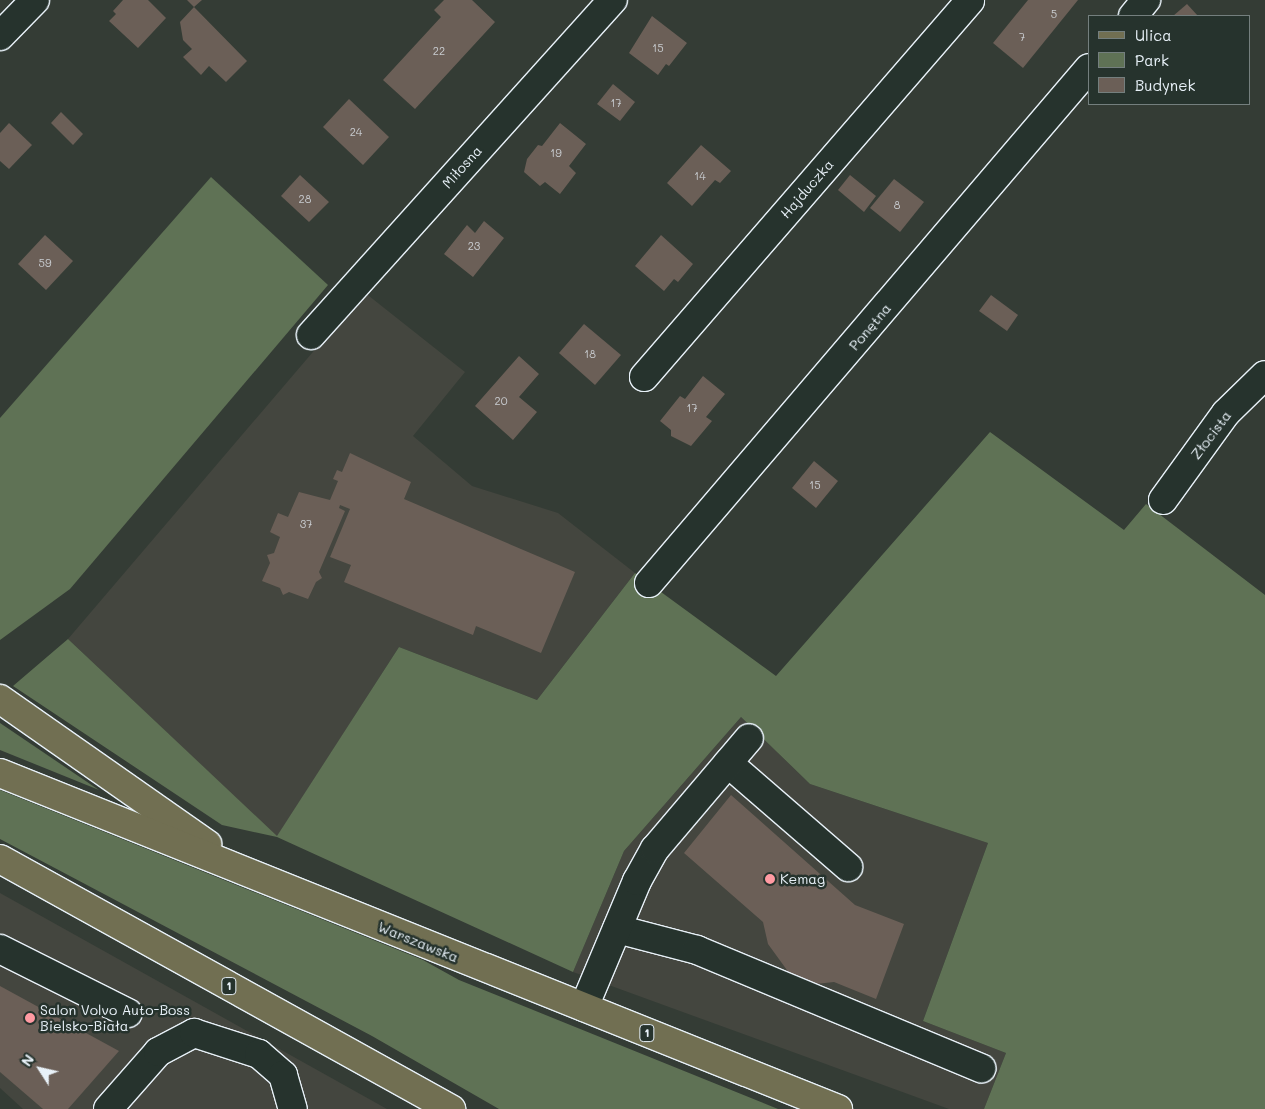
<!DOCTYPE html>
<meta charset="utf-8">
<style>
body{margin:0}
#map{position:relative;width:1265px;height:1109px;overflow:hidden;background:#343c35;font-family:Mali,sans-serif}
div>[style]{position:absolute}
.built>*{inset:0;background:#44463f}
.green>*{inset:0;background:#5f7255}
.building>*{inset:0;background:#6b5f57}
.roads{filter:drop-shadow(1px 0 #e8f1f8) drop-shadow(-1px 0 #e8f1f8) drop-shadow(0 1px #e8f1f8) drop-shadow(0 -1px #e8f1f8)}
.minor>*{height:28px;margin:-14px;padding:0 14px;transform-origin:14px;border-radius:14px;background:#26332d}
.major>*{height:28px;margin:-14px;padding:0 14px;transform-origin:14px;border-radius:14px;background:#716f52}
.dots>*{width:14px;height:14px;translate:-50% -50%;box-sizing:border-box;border:2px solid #26332d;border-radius:50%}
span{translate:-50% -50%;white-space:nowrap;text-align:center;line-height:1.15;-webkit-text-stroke:5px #26332d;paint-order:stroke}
.number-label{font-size:11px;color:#c9ccd0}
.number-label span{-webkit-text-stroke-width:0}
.shield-label span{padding:1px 4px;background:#26332d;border:1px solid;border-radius:4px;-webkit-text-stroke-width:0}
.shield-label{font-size:12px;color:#e8f1f8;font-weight:700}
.street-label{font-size:14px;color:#e8f1f8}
.poi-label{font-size:14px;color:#e8f1f8}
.left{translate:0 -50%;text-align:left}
.legend{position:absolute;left:1088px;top:15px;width:162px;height:90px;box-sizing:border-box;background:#26332d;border:1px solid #747f7e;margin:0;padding:6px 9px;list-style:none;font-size:15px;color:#e8f1f8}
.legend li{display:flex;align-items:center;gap:10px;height:25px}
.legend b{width:25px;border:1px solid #747f7e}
.north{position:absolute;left:15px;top:1044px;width:50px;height:50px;-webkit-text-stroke:4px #26332d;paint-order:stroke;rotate:305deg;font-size:14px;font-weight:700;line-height:20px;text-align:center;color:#e8f1f8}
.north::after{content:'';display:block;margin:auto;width:18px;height:22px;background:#e8f1f8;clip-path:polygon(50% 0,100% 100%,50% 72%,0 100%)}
</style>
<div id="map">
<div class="built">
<div style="clip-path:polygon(364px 292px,465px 372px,413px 436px,472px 486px,558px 513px,635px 573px,537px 700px,399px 647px,277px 837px,68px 639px)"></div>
<div style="clip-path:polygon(741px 717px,810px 784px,988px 843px,923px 1021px,1006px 1053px,984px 1109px,949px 1109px,573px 972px,624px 851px)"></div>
<div style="clip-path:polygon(0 893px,387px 1109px,23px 1109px,0 1088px)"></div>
</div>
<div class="green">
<div style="clip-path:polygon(211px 177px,328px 285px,70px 589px,0 640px,0 418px)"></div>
<div style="clip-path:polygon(990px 432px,1124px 530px,1146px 504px,1265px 595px,1265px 1109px,984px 1109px,1006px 1053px,923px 1021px,988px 843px,810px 784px,741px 717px,624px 851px,573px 972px,277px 837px,222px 825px,13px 686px,68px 639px,277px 836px,399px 647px,537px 700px,635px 573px,776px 676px)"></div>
<div style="clip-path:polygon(0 723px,99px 790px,0 750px)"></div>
<div style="clip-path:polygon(0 790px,423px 960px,459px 980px,778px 1109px,499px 1109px,372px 1036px,0 839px)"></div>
</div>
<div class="building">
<div style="clip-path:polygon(123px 0,148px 0,166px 18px,138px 48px,109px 21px,116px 14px,113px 11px)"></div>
<div style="clip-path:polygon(187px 0,202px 0,194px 7px,247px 61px,226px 82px,209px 66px,201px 75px,183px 57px,192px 49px,183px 40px,180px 22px,194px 7px)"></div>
<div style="clip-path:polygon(444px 0,472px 0,495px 22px,415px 109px,383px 80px,441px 17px,434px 10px)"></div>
<div style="clip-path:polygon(1078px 0,1023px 68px,993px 43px,1028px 0)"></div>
<div style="clip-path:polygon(1187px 4px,1198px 16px,1173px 16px)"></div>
<div style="clip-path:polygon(652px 16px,687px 43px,669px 66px,666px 64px,658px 75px,629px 53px)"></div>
<div style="clip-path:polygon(613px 84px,635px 102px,620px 121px,597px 104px)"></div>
<div style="clip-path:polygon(349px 99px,389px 137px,363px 165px,323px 127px)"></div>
<div style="clip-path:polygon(61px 112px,83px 134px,73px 145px,51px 123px)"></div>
<div style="clip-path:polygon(9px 123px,32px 145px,9px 169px,0 161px,0 133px)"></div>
<div style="clip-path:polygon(560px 123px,586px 144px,569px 166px,576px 173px,560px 194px,545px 182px,540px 186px,524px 172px,527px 159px,538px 145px,542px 146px)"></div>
<div style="clip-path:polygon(701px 145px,731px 171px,720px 183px,715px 180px,692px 206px,667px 183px)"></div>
<div style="clip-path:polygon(300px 175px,329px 202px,309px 222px,281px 196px)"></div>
<div style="clip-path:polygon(850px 175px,876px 196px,864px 212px,838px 190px)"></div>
<div style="clip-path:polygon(894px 179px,924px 202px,900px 232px,870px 208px)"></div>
<div style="clip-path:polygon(484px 221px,504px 238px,473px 277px,444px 254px,467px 225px,475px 233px)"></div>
<div style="clip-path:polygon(45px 235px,73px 261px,46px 290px,18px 264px)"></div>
<div style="clip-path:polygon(661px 235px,693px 264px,678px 282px,674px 279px,664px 291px,635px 266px)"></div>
<div style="clip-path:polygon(991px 295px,1018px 315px,1007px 331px,979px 311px)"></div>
<div style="clip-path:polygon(584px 324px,621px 355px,595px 385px,559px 353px)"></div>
<div style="clip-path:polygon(519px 356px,539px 374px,519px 397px,537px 412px,513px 440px,475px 406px)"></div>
<div style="clip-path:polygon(703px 376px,725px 394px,706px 417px,712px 421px,691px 446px,671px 436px,671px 430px,660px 421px,680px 396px,685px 399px)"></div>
<div style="clip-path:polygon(350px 453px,411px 482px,404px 499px,575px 572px,541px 653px,476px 626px,473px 635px,344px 582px,351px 565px,330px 557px,350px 509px,340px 505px,339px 508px,345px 511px,319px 572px,322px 578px,316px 582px,308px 599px,289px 592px,283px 595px,280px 588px,262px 581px,270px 563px,267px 555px,274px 553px,280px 537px,270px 532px,278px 513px,288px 517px,299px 492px,330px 500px,338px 481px,333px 479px,337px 470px,342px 472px)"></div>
<div style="clip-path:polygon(814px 461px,838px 481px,816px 508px,792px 488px)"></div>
<div style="clip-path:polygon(731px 795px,855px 905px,904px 924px,876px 999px,834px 982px,806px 985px,792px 977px,768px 944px,763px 922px,684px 853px)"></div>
<div style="clip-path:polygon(0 986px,119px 1051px,68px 1109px,43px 1109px,0 1072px)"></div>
</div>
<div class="roads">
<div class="minor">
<div style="left:1133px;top:16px;width:21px;rotate:-51deg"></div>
<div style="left:0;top:36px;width:50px;rotate:-45.8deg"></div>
<div style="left:311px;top:335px;width:451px;rotate:-48deg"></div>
<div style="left:644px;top:377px;width:498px;rotate:-49.1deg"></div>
<div style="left:1163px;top:500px;width:107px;rotate:-54.1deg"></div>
<div style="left:1226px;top:413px;width:54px;rotate:-44.3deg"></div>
<div style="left:649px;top:583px;width:677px;rotate:-49.49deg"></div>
<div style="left:728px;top:763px;width:159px;rotate:40.9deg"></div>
<div style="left:617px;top:929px;width:83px;rotate:14.7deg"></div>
<div style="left:697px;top:950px;width:308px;rotate:22.6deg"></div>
<div style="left:0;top:949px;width:143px;rotate:26.6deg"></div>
<div style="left:584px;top:1007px;width:137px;rotate:-67.2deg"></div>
<div style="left:637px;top:881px;width:37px;rotate:-61deg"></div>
<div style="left:655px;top:849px;width:145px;rotate:-49.7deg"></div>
<div style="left:108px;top:1109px;width:76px;rotate:-48.7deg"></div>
<div style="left:158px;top:1052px;width:41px;rotate:-27.8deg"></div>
<div style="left:194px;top:1033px;width:68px;rotate:17.9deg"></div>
<div style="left:259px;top:1054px;width:32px;rotate:41deg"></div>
<div style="left:283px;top:1075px;width:35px;rotate:74deg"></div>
</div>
<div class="major">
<div style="left:0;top:699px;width:253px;rotate:35deg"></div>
<div style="left:0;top:773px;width:903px;rotate:21.85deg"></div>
<div style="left:0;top:859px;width:516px;rotate:29deg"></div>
</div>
</div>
<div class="dots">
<div style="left:770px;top:879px;background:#ff9aa2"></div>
<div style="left:30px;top:1018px;background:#ff9aa2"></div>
</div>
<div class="number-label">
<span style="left:1054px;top:14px">5</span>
<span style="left:1022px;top:37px">7</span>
<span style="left:658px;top:48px">15</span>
<span style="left:439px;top:51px">22</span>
<span style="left:616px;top:103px">17</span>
<span style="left:356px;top:132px">24</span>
<span style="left:556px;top:153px">19</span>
<span style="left:700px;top:176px">14</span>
<span style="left:305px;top:199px">28</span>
<span style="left:897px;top:205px">8</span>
<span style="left:474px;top:246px">23</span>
<span style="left:45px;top:263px">59</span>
<span style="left:590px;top:354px">18</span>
<span style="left:501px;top:401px">20</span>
<span style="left:692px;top:408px">17</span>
<span style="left:815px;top:485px">15</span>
<span style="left:306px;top:524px">37</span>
</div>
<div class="shield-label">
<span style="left:229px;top:986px">1</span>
<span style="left:647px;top:1033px">1</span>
</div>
<div class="street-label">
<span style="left:462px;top:167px;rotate:-48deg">Miłosna</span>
<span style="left:807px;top:189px;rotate:-49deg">Hajduczka</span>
<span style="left:870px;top:327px;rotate:-50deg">Ponętna</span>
<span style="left:1211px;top:435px;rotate:-53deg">Złocista</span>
<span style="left:418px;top:942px;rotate:22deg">Warszawska</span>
</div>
<div class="poi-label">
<span class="left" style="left:780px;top:879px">Kemag</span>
<span class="left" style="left:40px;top:1018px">Salon Volvo Auto-Boss<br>Bielsko-Biała</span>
</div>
<ul class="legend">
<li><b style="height:6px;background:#716f52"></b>Ulica</li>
<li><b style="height:14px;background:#5f7255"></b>Park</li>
<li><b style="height:14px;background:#6b5f57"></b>Budynek</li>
</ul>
<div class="north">N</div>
</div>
